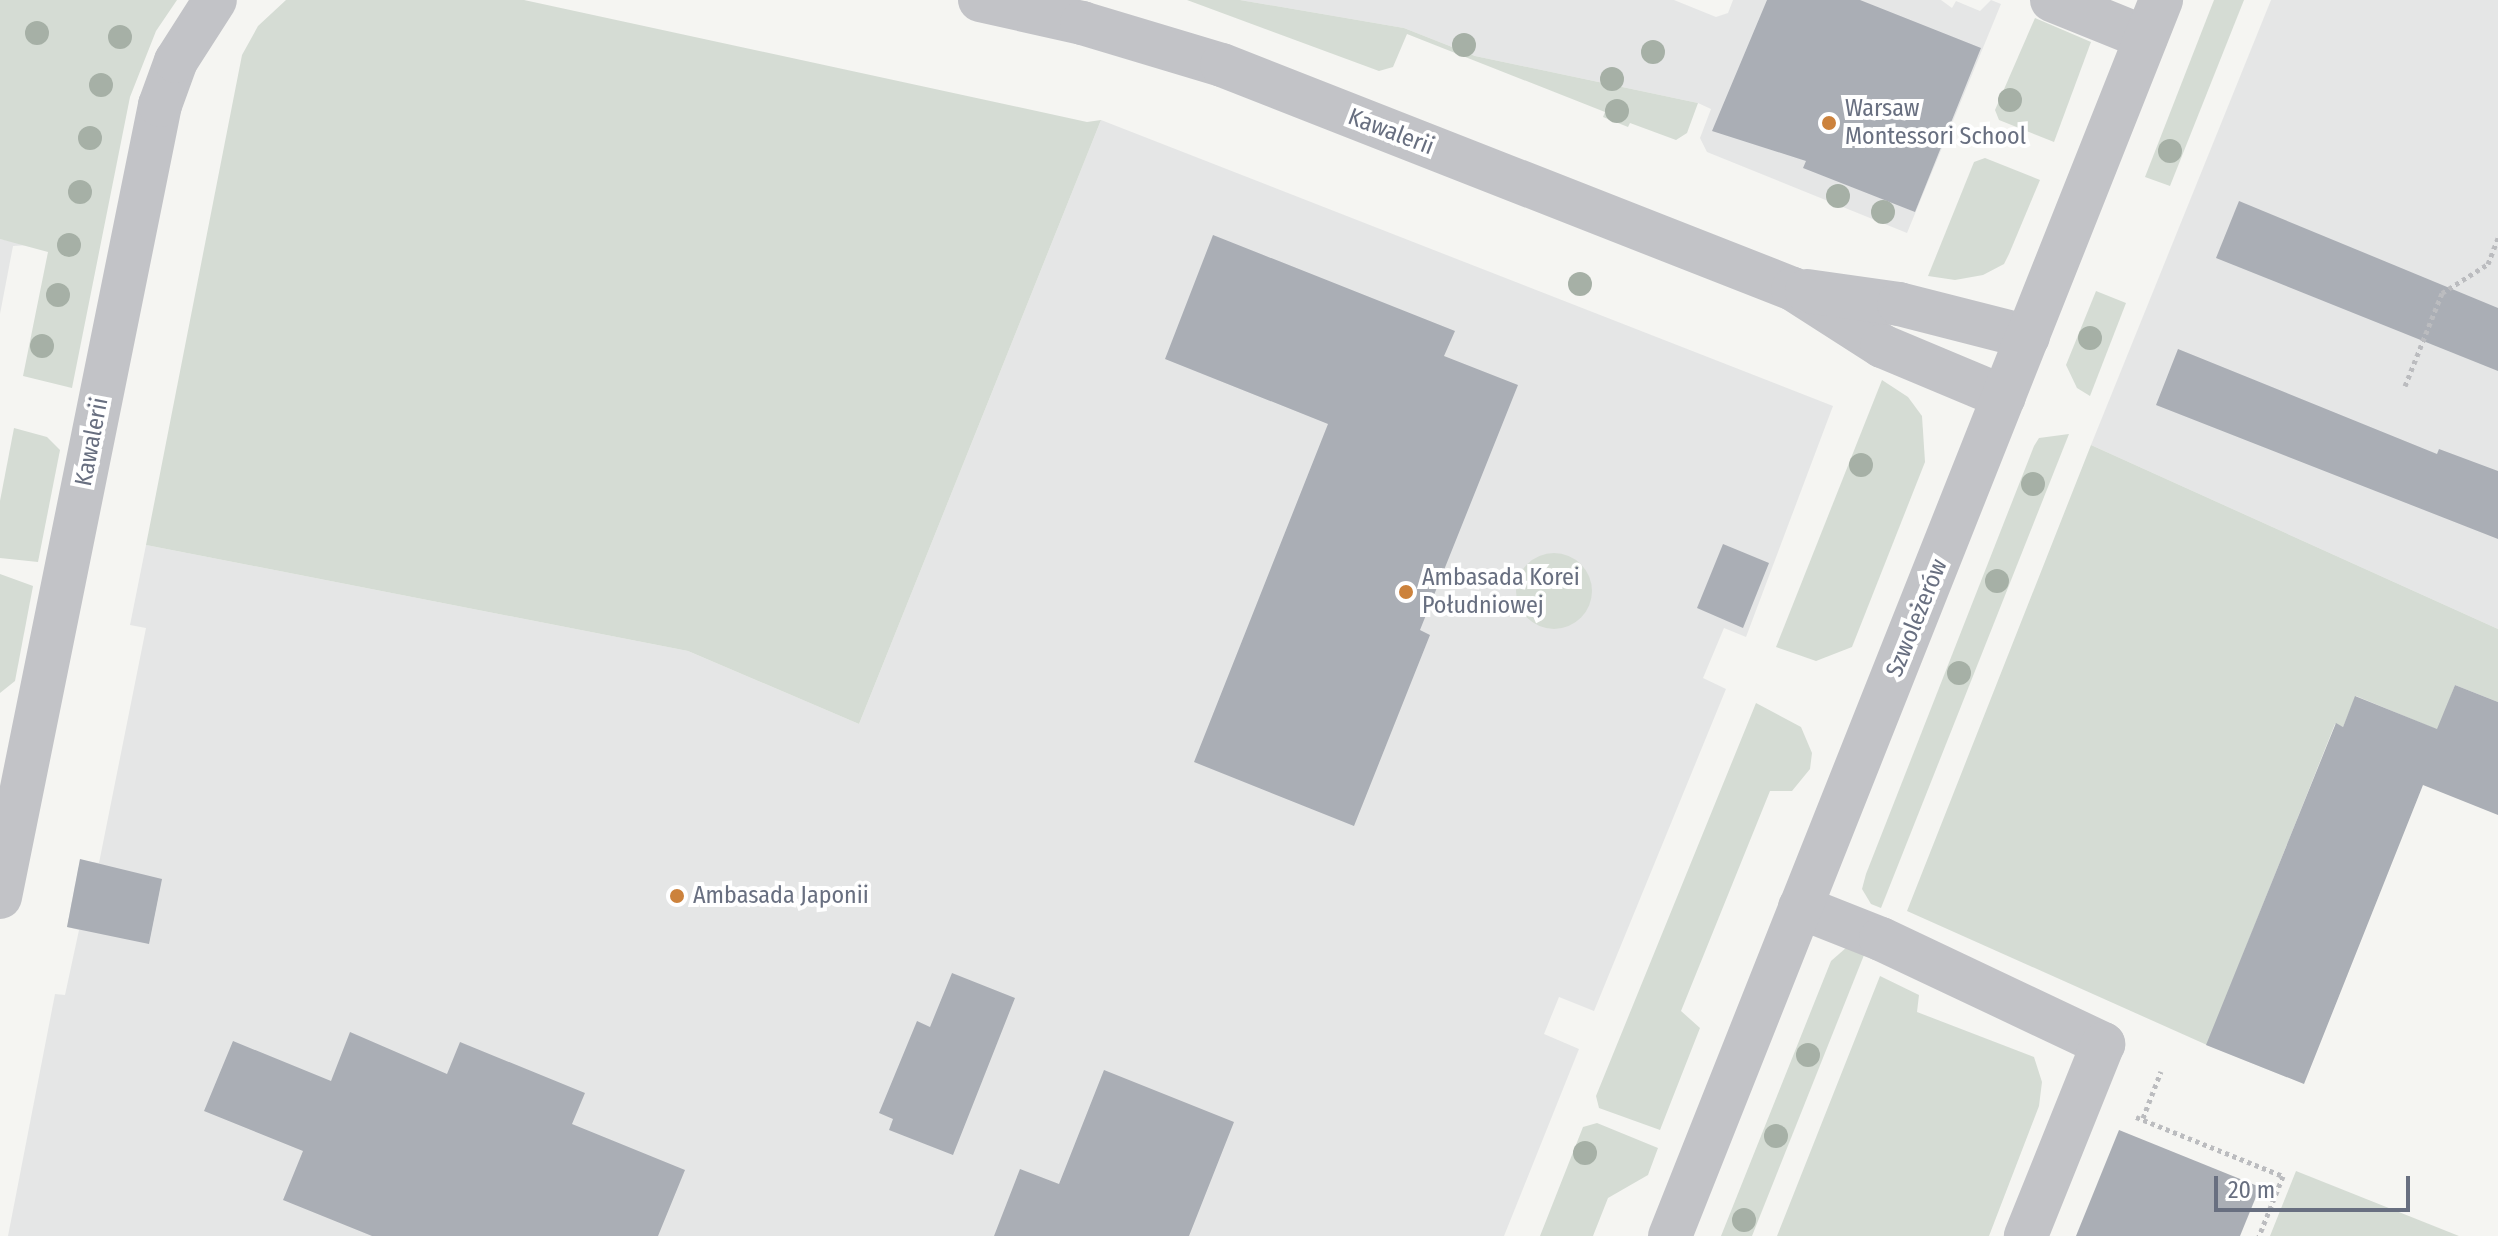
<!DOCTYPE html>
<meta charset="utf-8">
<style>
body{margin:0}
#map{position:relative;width:2498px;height:1236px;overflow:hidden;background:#f5f5f2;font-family:"Fira Sans Condensed",sans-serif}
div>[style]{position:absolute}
.built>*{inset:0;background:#e5e6e6}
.green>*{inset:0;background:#d5dcd4}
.round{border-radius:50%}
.building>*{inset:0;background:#aaaeb5}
.path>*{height:5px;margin-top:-2.5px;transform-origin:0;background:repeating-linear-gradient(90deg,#bbbcbf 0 4px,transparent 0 8px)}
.minor>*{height:44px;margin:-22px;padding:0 22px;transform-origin:22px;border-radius:22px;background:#c2c3c7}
.trees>*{width:24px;height:24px;margin:-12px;border-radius:50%;background:#a6b0a6}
.dots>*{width:22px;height:22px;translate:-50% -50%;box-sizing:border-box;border:4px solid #fff;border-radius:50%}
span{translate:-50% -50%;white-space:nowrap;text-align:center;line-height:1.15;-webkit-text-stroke:8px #fff;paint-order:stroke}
.poi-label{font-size:24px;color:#686f80}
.left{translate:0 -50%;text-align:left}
.street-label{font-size:24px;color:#686f80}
.scale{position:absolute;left:2214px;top:1176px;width:196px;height:36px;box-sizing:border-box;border:4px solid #686f80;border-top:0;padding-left:10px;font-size:24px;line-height:28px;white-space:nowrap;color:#686f80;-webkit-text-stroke:6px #fff;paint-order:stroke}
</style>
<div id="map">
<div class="built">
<div style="clip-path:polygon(1240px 0,1674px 0,1716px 17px,1728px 13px,1733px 0,1941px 0,1952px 8px,1956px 1px,1980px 11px,1991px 0,2001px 4px,1907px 233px,1707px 152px,1700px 138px,1711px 109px,1698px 103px,1475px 56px,1404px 28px)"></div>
<div style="clip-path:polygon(2271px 0,2498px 0,2498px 629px,2091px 445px)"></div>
<div style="clip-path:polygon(1101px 120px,1833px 406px,1746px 637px,1724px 628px,1703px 678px,1726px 689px,1594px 1011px,1559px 997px,1544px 1034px,1579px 1049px,1504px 1236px,8px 1236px,55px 994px,65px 995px,79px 930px,67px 927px,80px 860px,99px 863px,146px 628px,130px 625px,146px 545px,688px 651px,859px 724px)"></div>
<div style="clip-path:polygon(0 239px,29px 245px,13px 246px,0 314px)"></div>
</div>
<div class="green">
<div style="clip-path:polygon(0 0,177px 0,156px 31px,130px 97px,72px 388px,23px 376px,48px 252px,0 239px)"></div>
<div style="clip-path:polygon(286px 0,524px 0,1087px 122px,1101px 120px,859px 724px,688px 651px,146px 545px,242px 55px,258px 26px)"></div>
<div style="clip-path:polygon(1187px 0,1240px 0,1404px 28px,1475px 56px,1698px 103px,1687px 133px,1676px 140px,1630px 123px,1628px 127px,1603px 117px,1605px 112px,1407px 34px,1393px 67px,1379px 71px)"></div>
<div style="clip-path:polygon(2214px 0,2244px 0,2170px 186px,2145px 177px)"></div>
<div style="clip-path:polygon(2035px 18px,2091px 42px,2054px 142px,1999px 120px,1995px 110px)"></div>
<div style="clip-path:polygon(1985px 158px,2040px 180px,2009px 254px,2004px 264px,1983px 275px,1955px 280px,1928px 276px,1974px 162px)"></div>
<div style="clip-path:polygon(2096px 291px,2126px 303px,2090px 396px,2077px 388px,2066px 365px)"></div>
<div style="clip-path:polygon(1882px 380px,1908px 397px,1922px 416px,1925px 462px,1852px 647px,1816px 661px,1776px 647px)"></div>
<div style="clip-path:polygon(14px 428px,47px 437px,60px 450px,38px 562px,0 558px,0 501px)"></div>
<div style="clip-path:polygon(2069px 434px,1881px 908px,1871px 904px,1862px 889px,1866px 874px,2034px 446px,2039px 438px)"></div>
<div style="clip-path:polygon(2091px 445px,2498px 629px,2498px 702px,2455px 685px,2438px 730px,2356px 696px,2343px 727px,2335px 724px,2207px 1045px,1907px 911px)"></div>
<div class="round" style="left:1516px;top:553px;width:76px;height:76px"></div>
<div style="clip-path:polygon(0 574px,33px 586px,15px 681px,0 693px)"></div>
<div style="clip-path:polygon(1756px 703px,1801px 727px,1812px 753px,1810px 769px,1792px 791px,1770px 791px,1681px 1011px,1700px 1028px,1660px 1130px,1599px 1108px,1596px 1096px)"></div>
<div style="clip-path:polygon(1847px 947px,1866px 950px,1752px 1236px,1721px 1236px,1831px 961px)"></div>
<div style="clip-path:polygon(1880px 976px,1919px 995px,1917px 1012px,2034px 1057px,2042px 1082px,2039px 1106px,1989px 1236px,1777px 1236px)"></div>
<div style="clip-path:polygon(1597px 1123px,1658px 1148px,1648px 1175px,1608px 1198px,1593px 1236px,1540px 1236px,1583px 1127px)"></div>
<div style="clip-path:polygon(2296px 1171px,2459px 1236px,2270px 1236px)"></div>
</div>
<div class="building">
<div style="clip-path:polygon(1767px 0,1860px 0,1981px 48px,1915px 212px,1803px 168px,1806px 161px,1712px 131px)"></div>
<div style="clip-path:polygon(2239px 201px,2498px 308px,2498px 371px,2216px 258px)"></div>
<div style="clip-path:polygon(1213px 235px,1455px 331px,1444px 356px,1518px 385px,1420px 630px,1430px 635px,1354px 826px,1194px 762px,1328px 424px,1165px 359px)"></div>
<div style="clip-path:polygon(2178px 349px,2437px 454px,2439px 449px,2498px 471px,2498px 539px,2156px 405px)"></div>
<div style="clip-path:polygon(1723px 544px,1769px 563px,1743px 628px,1697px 608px)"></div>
<div style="clip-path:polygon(2455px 685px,2498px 702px,2498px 815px,2423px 785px,2304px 1084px,2206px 1045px,2336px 723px,2343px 727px,2355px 696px,2437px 729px)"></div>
<div style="clip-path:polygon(80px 859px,162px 879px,149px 944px,67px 927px)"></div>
<div style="clip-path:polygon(952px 973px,1015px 998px,953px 1155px,889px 1130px,893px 1119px,879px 1113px,917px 1021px,930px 1027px)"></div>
<div style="clip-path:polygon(350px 1032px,447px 1074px,460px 1042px,585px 1093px,572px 1124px,685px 1170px,658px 1236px,372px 1236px,283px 1200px,303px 1151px,204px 1111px,233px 1041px,331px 1081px)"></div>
<div style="clip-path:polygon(1104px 1070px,1234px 1122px,1189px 1236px,994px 1236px,1020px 1169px,1059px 1184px)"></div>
<div style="clip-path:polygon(2119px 1130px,2260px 1187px,2240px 1236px,2076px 1236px)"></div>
</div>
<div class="path">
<div style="left:2405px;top:386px;width:100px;rotate:-68.3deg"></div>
<div style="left:2442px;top:293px;width:54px;rotate:-32.2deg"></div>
<div style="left:2488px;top:264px;width:28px;rotate:-69deg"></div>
<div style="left:2136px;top:1117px;width:158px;rotate:21.9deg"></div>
<div style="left:2283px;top:1176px;width:65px;rotate:111.8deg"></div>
<div style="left:2143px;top:1118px;width:50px;rotate:-69deg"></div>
</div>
<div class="minor">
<div style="left:980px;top:0;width:105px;rotate:12.7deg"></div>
<div style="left:1082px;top:23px;width:146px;rotate:16.7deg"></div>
<div style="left:1222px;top:65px;width:613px;rotate:21.42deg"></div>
<div style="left:1793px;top:289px;width:106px;rotate:32.6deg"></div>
<div style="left:1882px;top:346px;width:132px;rotate:22.7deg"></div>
<div style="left:2052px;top:0;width:101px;rotate:22deg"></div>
<div style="left:1807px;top:291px;width:93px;rotate:8deg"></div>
<div style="left:1899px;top:304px;width:133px;rotate:14.3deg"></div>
<div style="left:0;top:897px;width:808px;rotate:-78.58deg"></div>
<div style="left:160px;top:105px;width:47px;rotate:-70deg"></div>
<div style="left:176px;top:61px;width:72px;rotate:-57.4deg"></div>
<div style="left:1800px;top:907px;width:87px;rotate:21.6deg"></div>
<div style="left:1881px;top:939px;width:246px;rotate:25.3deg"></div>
<div style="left:2103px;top:1044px;width:207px;rotate:111.9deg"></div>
<div style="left:1670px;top:1236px;width:1330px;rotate:-68.33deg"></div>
</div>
<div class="trees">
<div style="left:37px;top:33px"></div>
<div style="left:120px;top:37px"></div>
<div style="left:1464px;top:45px"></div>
<div style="left:1653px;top:52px"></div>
<div style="left:1612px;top:79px"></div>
<div style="left:101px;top:85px"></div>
<div style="left:2010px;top:100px"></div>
<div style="left:1617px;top:111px"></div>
<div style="left:90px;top:138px"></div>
<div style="left:2170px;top:151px"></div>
<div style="left:80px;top:192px"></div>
<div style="left:1838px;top:196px"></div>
<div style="left:1883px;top:212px"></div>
<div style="left:69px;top:245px"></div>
<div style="left:1580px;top:284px"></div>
<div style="left:58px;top:295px"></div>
<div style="left:2090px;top:338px"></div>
<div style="left:42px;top:346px"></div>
<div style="left:1861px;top:465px"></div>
<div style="left:2033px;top:484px"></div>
<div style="left:1997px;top:581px"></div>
<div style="left:1959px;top:673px"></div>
<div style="left:1808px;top:1055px"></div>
<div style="left:1776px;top:1136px"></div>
<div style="left:1585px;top:1153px"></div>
<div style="left:1744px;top:1220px"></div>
</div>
<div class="dots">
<div style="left:1829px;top:123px;background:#cc823c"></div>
<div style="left:1406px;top:592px;background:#cc823c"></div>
<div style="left:677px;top:896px;background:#cc823c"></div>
</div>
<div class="poi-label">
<span class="left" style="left:1845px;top:123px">Warsaw<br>Montessori School</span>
<span class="left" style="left:1422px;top:592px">Ambasada Korei<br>Południowej</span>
<span class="left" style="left:693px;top:896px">Ambasada Japonii</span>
</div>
<div class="street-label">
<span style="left:1391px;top:132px;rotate:21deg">Kawalerii</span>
<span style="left:92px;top:442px;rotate:-79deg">Kawalerii</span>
<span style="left:1917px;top:618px;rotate:-68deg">Szwoleżerów</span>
</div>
<div class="scale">20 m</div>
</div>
